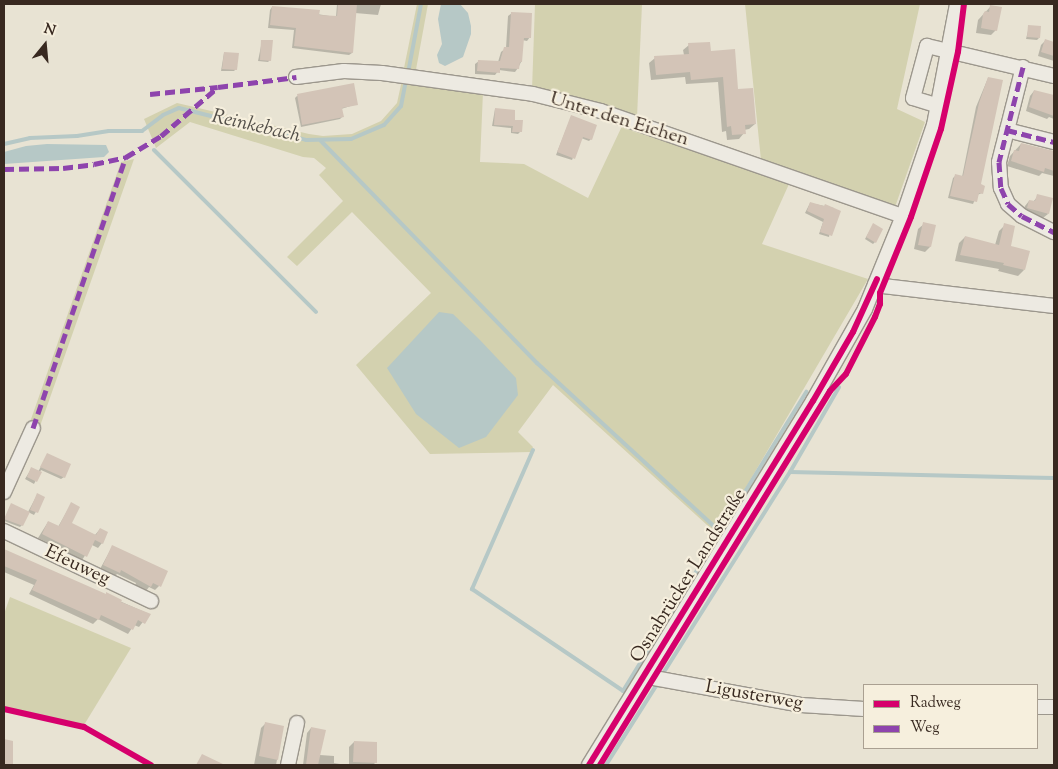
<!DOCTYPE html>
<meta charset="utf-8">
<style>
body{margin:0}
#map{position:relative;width:1058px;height:769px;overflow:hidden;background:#e8e3d3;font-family:"Sorts Mill Goudy",serif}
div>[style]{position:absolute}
.green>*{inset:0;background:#d3d1af}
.water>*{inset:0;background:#b6c8c6}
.shadow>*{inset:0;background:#0003}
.stream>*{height:4px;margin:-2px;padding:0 2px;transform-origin:2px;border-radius:2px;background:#b6c8c6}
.building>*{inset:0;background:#d3c4b7}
.roads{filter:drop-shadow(1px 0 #9c978d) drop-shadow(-1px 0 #9c978d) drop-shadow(0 1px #9c978d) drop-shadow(0 -1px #9c978d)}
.minor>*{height:14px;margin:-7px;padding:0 7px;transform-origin:7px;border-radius:7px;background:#edeae2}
.quiet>*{height:5px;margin-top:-2.5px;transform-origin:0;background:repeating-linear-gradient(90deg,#8e44ad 0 10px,transparent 0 15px)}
.cycleway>*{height:6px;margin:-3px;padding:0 3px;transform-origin:3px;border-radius:3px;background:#d6006c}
span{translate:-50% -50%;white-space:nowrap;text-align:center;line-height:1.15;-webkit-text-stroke:4.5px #f6efdd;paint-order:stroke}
.street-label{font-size:19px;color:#382920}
.water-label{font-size:20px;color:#524e48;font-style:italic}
.frame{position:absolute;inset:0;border:5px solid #382920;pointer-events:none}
.legend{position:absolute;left:863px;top:684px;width:175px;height:65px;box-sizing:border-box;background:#f6efdd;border:1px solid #aaa091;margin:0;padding:6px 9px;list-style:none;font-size:15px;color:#382920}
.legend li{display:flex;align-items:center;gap:10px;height:25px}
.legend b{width:25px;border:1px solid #aaa091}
.north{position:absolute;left:20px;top:20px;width:50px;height:50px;-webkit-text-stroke:4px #f6efdd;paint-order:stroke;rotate:17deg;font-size:14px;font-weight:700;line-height:20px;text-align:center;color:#382920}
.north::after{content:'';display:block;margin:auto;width:18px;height:22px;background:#382920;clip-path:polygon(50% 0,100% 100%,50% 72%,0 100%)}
</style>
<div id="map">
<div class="green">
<div style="clip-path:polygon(417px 4px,428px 4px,415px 75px,403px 73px)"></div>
<div style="clip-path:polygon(535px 4px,642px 4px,637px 117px,532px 90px)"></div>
<div style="clip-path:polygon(745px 4px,920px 4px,897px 109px,925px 122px,895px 207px,761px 160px)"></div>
<div style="clip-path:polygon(402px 80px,483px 92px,480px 162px,524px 164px,588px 198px,623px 124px,789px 184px,762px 244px,868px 279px,718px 535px,553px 385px,518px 432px,533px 447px,531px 452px,430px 454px,356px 365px,431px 293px,352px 212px,297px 266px,287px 257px,343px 201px,319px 175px,326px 168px,314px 158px,303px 157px,190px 122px,156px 148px,144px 119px,177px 103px,309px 134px,323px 136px,352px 134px,381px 121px,397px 103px)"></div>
<div style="clip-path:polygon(134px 159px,39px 429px,29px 425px,121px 162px)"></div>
<div style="clip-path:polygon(10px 597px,131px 648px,84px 725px,4px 707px,4px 614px)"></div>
</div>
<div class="water">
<div style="clip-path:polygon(441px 4px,460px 4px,468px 13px,471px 26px,471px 34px,463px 57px,445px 66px,439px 63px,437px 55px,442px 44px,438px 19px)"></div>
<div style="clip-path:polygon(47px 144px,106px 145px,109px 152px,104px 157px,4px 164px,4px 152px,26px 146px)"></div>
<div style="clip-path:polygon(439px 312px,453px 314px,479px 339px,516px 378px,518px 395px,486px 437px,459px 448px,416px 414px,387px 368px)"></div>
</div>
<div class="shadow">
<div style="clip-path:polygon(337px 4px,381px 4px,378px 15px,355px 13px,352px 53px,349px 55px,292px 48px,294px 30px,268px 28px,270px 10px,272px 7px,336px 17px)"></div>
<div style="clip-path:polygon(991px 6px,996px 30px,991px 35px,976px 33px,978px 20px)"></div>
<div style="clip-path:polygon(512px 13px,530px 37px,527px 41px,522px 40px,521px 62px,518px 68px,515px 72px,499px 70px,495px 75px,475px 74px,475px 64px,479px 61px,498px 62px,501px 52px,506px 48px,508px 16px)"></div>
<div style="clip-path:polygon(1029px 27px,1039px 38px,1037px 40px,1026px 39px)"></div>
<div style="clip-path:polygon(262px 41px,270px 60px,268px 62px,258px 61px)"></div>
<div style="clip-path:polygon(1045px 41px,1054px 43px,1054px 61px,1038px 56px,1041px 45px)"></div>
<div style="clip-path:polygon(689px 45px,710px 53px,737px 91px,755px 124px,749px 129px,744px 130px,744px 133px,739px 139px,727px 140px,726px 131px,722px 132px,718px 82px,686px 84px,685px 77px,651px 80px,649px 63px,655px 58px,684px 55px,683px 50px)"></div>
<div style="clip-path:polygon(224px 53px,236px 69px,234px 71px,221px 71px)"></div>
<div style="clip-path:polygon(988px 78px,980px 185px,982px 193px,977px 195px,973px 204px,948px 198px,953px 178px,956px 175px,962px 177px,976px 107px)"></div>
<div style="clip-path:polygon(1034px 91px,1054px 96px,1054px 119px,1049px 117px,1047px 119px,1026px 111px,1030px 96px)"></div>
<div style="clip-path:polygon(297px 96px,357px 104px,341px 109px,343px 116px,340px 119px,301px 127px,295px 98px)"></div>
<div style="clip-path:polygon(495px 109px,520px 132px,518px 134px,511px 133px,511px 128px,492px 126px)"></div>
<div style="clip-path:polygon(571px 117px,591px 139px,589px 141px,581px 138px,572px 160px,556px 155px)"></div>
<div style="clip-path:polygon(1021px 144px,1054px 152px,1054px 176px,1042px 173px,1039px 176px,1007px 166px,1010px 156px)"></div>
<div style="clip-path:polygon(1038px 196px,1048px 214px,1043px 218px,1023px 212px,1025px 206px,1029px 201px,1033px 202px)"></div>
<div style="clip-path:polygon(810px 203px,834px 208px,829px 237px,819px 234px,823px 222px,805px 213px)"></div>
<div style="clip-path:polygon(924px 224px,934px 226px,930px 247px,925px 252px,914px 249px,918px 229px)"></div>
<div style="clip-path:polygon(1005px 225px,1009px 247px,1024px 270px,1018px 276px,998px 271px,999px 269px,955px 261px,959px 243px,965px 237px,995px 245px,999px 231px)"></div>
<div style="clip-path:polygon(872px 227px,875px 242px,873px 244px,865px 239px)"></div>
<div style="clip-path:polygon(47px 455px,64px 477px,61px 479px,41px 470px,34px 484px,25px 479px,31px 469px,38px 472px)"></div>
<div style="clip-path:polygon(37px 495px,44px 498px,34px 515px,28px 512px)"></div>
<div style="clip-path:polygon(71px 504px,71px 524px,95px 535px,100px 529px,102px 543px,98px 548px,92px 545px,82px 560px,38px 538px,48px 522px,58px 527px)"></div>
<div style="clip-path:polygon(11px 505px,22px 525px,20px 527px,4px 521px)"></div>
<div style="clip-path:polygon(112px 547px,166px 572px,159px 586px,155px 590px,149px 587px,146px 591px,135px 586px,136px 583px,117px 574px,115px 576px,100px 569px)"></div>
<div style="clip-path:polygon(4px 550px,149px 614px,139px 627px,134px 625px,128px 634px,98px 619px,93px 624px,29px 594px,34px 585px,4px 572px)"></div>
<div style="clip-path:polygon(265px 724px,283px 727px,276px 765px,254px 765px,261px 728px)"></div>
<div style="clip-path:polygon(311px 728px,320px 755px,334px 756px,334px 763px,346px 765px,303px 765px,307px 733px)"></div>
<div style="clip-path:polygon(354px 742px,376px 762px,373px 765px,349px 765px,349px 747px)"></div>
</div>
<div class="stream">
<div style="left:408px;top:73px;width:70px;rotate:-79.3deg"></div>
<div style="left:321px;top:141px;width:310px;rotate:45.8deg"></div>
<div style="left:537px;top:363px;width:251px;rotate:42.7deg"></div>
<div style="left:4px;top:144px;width:27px;rotate:-13deg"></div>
<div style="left:30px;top:138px;width:47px;rotate:-2.4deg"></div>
<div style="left:77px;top:136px;width:32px;rotate:-9deg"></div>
<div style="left:109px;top:131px;width:33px"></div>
<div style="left:142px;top:131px;width:26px;rotate:-37deg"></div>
<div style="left:163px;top:115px;width:17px;rotate:-24deg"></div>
<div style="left:179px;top:108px;width:131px;rotate:14.1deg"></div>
<div style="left:306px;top:140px;width:45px;rotate:-1.3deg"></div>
<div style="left:351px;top:139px;width:36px;rotate:-23deg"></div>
<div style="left:384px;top:125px;width:25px;rotate:-48deg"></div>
<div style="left:401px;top:106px;width:26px;rotate:-79deg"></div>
<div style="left:154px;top:150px;width:229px;rotate:45deg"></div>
<div style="left:533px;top:450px;width:152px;rotate:113.7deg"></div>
<div style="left:472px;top:589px;width:182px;rotate:34deg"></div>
<div style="left:623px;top:691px;width:351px;rotate:-58.5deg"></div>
<div style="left:790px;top:472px;width:264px;rotate:1.3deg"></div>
<div style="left:664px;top:672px;width:236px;rotate:-57.8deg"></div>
<div style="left:790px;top:472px;width:98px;rotate:-60deg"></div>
<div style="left:606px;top:765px;width:93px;rotate:-57.7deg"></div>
<div style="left:656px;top:686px;width:5px;rotate:-11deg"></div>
</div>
<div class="building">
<div style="clip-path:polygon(338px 4px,357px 4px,353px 53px,294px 46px,296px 28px,270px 25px,272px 6px,320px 10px,319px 15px,337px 16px)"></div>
<div style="clip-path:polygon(990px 5px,1002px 7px,997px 31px,981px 28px,983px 14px,985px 11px,989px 12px)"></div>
<div style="clip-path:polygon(511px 12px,532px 13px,531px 38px,524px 38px,522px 62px,520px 62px,519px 69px,500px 68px,500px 73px,477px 71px,478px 60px,500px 61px,504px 47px,509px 47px)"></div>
<div style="clip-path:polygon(1028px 25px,1041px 26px,1040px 38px,1027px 37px)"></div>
<div style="clip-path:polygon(1045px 39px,1054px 42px,1054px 56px,1041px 52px)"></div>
<div style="clip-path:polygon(261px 40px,273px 40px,271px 61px,260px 60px)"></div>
<div style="clip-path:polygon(710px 42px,711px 51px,735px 49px,738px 89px,753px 88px,756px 124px,745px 125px,746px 134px,732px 135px,731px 126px,727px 127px,723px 77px,691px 80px,690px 72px,656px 75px,654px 56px,689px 54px,688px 43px)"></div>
<div style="clip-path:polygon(224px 52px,239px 53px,237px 70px,222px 69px)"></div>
<div style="clip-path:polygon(988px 77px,1003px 80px,981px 184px,985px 186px,983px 194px,979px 193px,977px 202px,950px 196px,955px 174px,963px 176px,979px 103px)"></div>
<div style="clip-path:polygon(354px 83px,358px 105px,342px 108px,344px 117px,302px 125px,297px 94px)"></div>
<div style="clip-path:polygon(1034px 90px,1054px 95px,1054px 116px,1029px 107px)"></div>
<div style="clip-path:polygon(495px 108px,515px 110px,515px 120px,523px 120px,522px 132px,512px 132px,513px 126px,494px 125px)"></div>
<div style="clip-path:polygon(571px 115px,597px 125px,592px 140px,583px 137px,575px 159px,557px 152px)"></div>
<div style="clip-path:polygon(1021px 143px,1054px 151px,1054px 171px,1045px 168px,1044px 172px,1011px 161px,1014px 150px,1019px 151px)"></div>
<div style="clip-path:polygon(1037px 194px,1053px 198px,1049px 214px,1027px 208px,1029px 200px,1035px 201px)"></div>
<div style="clip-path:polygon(810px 202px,824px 206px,825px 204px,841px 211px,832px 236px,820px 232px,824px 219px,807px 211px)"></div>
<div style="clip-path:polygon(923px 222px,936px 225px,931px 247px,918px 245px)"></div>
<div style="clip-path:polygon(873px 223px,883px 229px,876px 243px,866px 237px)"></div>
<div style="clip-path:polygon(1004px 223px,1015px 226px,1011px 246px,1030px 251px,1025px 270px,1003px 265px,1004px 263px,960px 255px,965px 236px,999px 245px)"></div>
<div style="clip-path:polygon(47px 453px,71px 464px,65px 478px,40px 467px)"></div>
<div style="clip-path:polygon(31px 467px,42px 472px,37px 482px,27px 477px)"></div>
<div style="clip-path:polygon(37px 493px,45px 497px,38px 513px,30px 510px)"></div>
<div style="clip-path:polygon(71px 502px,80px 507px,72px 523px,96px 535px,100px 528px,108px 532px,103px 544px,95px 540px,87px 557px,42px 534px,48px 521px,59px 526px)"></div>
<div style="clip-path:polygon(11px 503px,30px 512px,23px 526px,4px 519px)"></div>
<div style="clip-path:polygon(112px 545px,168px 571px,161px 587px,153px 583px,151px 587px,121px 570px,120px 573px,103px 565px)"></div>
<div style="clip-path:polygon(4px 549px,106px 594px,106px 592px,122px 600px,121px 602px,151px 614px,145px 624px,138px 620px,133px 630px,101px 615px,99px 620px,32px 590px,37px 580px,4px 566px)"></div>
<div style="clip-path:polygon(265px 722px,284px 726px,278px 760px,259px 756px)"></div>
<div style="clip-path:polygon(311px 727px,326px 730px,318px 765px,306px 765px)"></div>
<div style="clip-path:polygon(4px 739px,13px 741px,13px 765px,4px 765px)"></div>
<div style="clip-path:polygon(354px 741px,377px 742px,377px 763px,353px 762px)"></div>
<div style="clip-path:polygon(202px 754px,225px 765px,196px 765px)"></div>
</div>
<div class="roads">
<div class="minor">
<div style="left:1023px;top:67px;width:98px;rotate:104.2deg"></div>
<div style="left:999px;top:162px;width:26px;rotate:86deg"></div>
<div style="left:1001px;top:188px;width:17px;rotate:66deg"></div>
<div style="left:1008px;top:204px;width:18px;rotate:41deg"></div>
<div style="left:1022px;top:216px;width:36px;rotate:27deg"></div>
<div style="left:296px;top:77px;width:48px;rotate:-7.1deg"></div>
<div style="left:344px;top:71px;width:38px;rotate:3deg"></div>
<div style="left:382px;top:73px;width:152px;rotate:7.9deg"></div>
<div style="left:533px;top:94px;width:70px;rotate:14deg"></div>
<div style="left:601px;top:111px;width:320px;rotate:19.2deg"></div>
<div style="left:939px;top:106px;width:27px;rotate:-163deg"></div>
<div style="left:913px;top:98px;width:54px;rotate:-74.9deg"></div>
<div style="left:927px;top:46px;width:130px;rotate:13.3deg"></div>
<div style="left:1007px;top:130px;width:49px;rotate:14.3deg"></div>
<div style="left:875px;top:285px;width:180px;rotate:6.7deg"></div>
<div style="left:4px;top:492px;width:70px;rotate:-65.6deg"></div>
<div style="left:4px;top:531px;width:163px;rotate:25.5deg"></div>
<div style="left:646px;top:674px;width:9px;rotate:27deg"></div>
<div style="left:654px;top:678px;width:149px;rotate:10.4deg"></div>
<div style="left:801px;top:705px;width:63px;rotate:3.6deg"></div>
<div style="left:1037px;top:707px;width:17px"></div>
<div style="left:288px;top:765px;width:43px;rotate:-77.9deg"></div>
<div style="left:589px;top:765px;width:427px;rotate:-58.4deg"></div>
<div style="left:813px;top:401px;width:106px;rotate:-60.5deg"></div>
<div style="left:865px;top:309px;width:100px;rotate:-67.8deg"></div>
<div style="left:903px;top:216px;width:96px;rotate:-71.2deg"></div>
<div style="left:934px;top:125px;width:123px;rotate:-79.2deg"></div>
</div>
</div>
<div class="quiet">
<div style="left:1023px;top:67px;width:98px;rotate:104.2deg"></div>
<div style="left:999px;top:162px;width:26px;rotate:86deg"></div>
<div style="left:1001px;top:188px;width:17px;rotate:66deg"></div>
<div style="left:1008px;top:204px;width:18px;rotate:41deg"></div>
<div style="left:1022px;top:216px;width:36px;rotate:27deg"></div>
<div style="left:150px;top:94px;width:68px;rotate:-5.9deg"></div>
<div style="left:1007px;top:130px;width:49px;rotate:14.3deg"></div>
<div style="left:4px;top:169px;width:59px;rotate:-1deg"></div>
<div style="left:63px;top:168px;width:31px;rotate:-7deg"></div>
<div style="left:94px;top:164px;width:33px;rotate:-12deg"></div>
<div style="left:126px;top:157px;width:41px;rotate:-31deg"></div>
<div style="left:161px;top:136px;width:75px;rotate:-40.7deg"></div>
<div style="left:218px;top:87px;width:79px;rotate:-7.3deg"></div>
<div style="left:33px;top:428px;width:287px;rotate:-71.1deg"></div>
</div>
<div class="cycleway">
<div style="left:4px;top:709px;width:82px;rotate:12.7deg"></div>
<div style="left:84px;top:727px;width:77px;rotate:29.6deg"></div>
<div style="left:589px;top:765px;width:427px;rotate:-58.4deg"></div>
<div style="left:813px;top:401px;width:80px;rotate:-59.9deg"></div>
<div style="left:853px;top:332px;width:58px;rotate:-65.6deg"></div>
<div style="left:600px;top:765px;width:439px;rotate:-58.4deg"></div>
<div style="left:830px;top:391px;width:23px;rotate:-47deg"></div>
<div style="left:846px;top:374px;width:64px;rotate:-63deg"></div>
<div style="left:875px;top:317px;width:14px;rotate:-69deg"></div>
<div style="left:880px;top:304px;width:11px;rotate:-90deg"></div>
<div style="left:880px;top:293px;width:82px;rotate:-67.8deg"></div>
<div style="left:911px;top:217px;width:93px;rotate:-71.2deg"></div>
<div style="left:941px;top:129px;width:79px;rotate:-77.6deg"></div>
<div style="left:958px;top:52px;width:48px;rotate:-82.9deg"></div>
</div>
<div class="street-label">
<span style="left:619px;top:120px;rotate:17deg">Unter den Eichen</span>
<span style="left:77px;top:566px;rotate:25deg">Efeuweg</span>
<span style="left:689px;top:576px;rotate:-58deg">Osnabrücker Landstraße</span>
<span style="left:754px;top:696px;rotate:10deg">Ligusterweg</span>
</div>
<div class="water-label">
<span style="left:256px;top:127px;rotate:13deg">Reinkebach</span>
</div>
<div class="frame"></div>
<ul class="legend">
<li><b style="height:6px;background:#d6006c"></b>Radweg</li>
<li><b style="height:6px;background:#8e44ad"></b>Weg</li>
</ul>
<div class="north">N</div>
</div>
